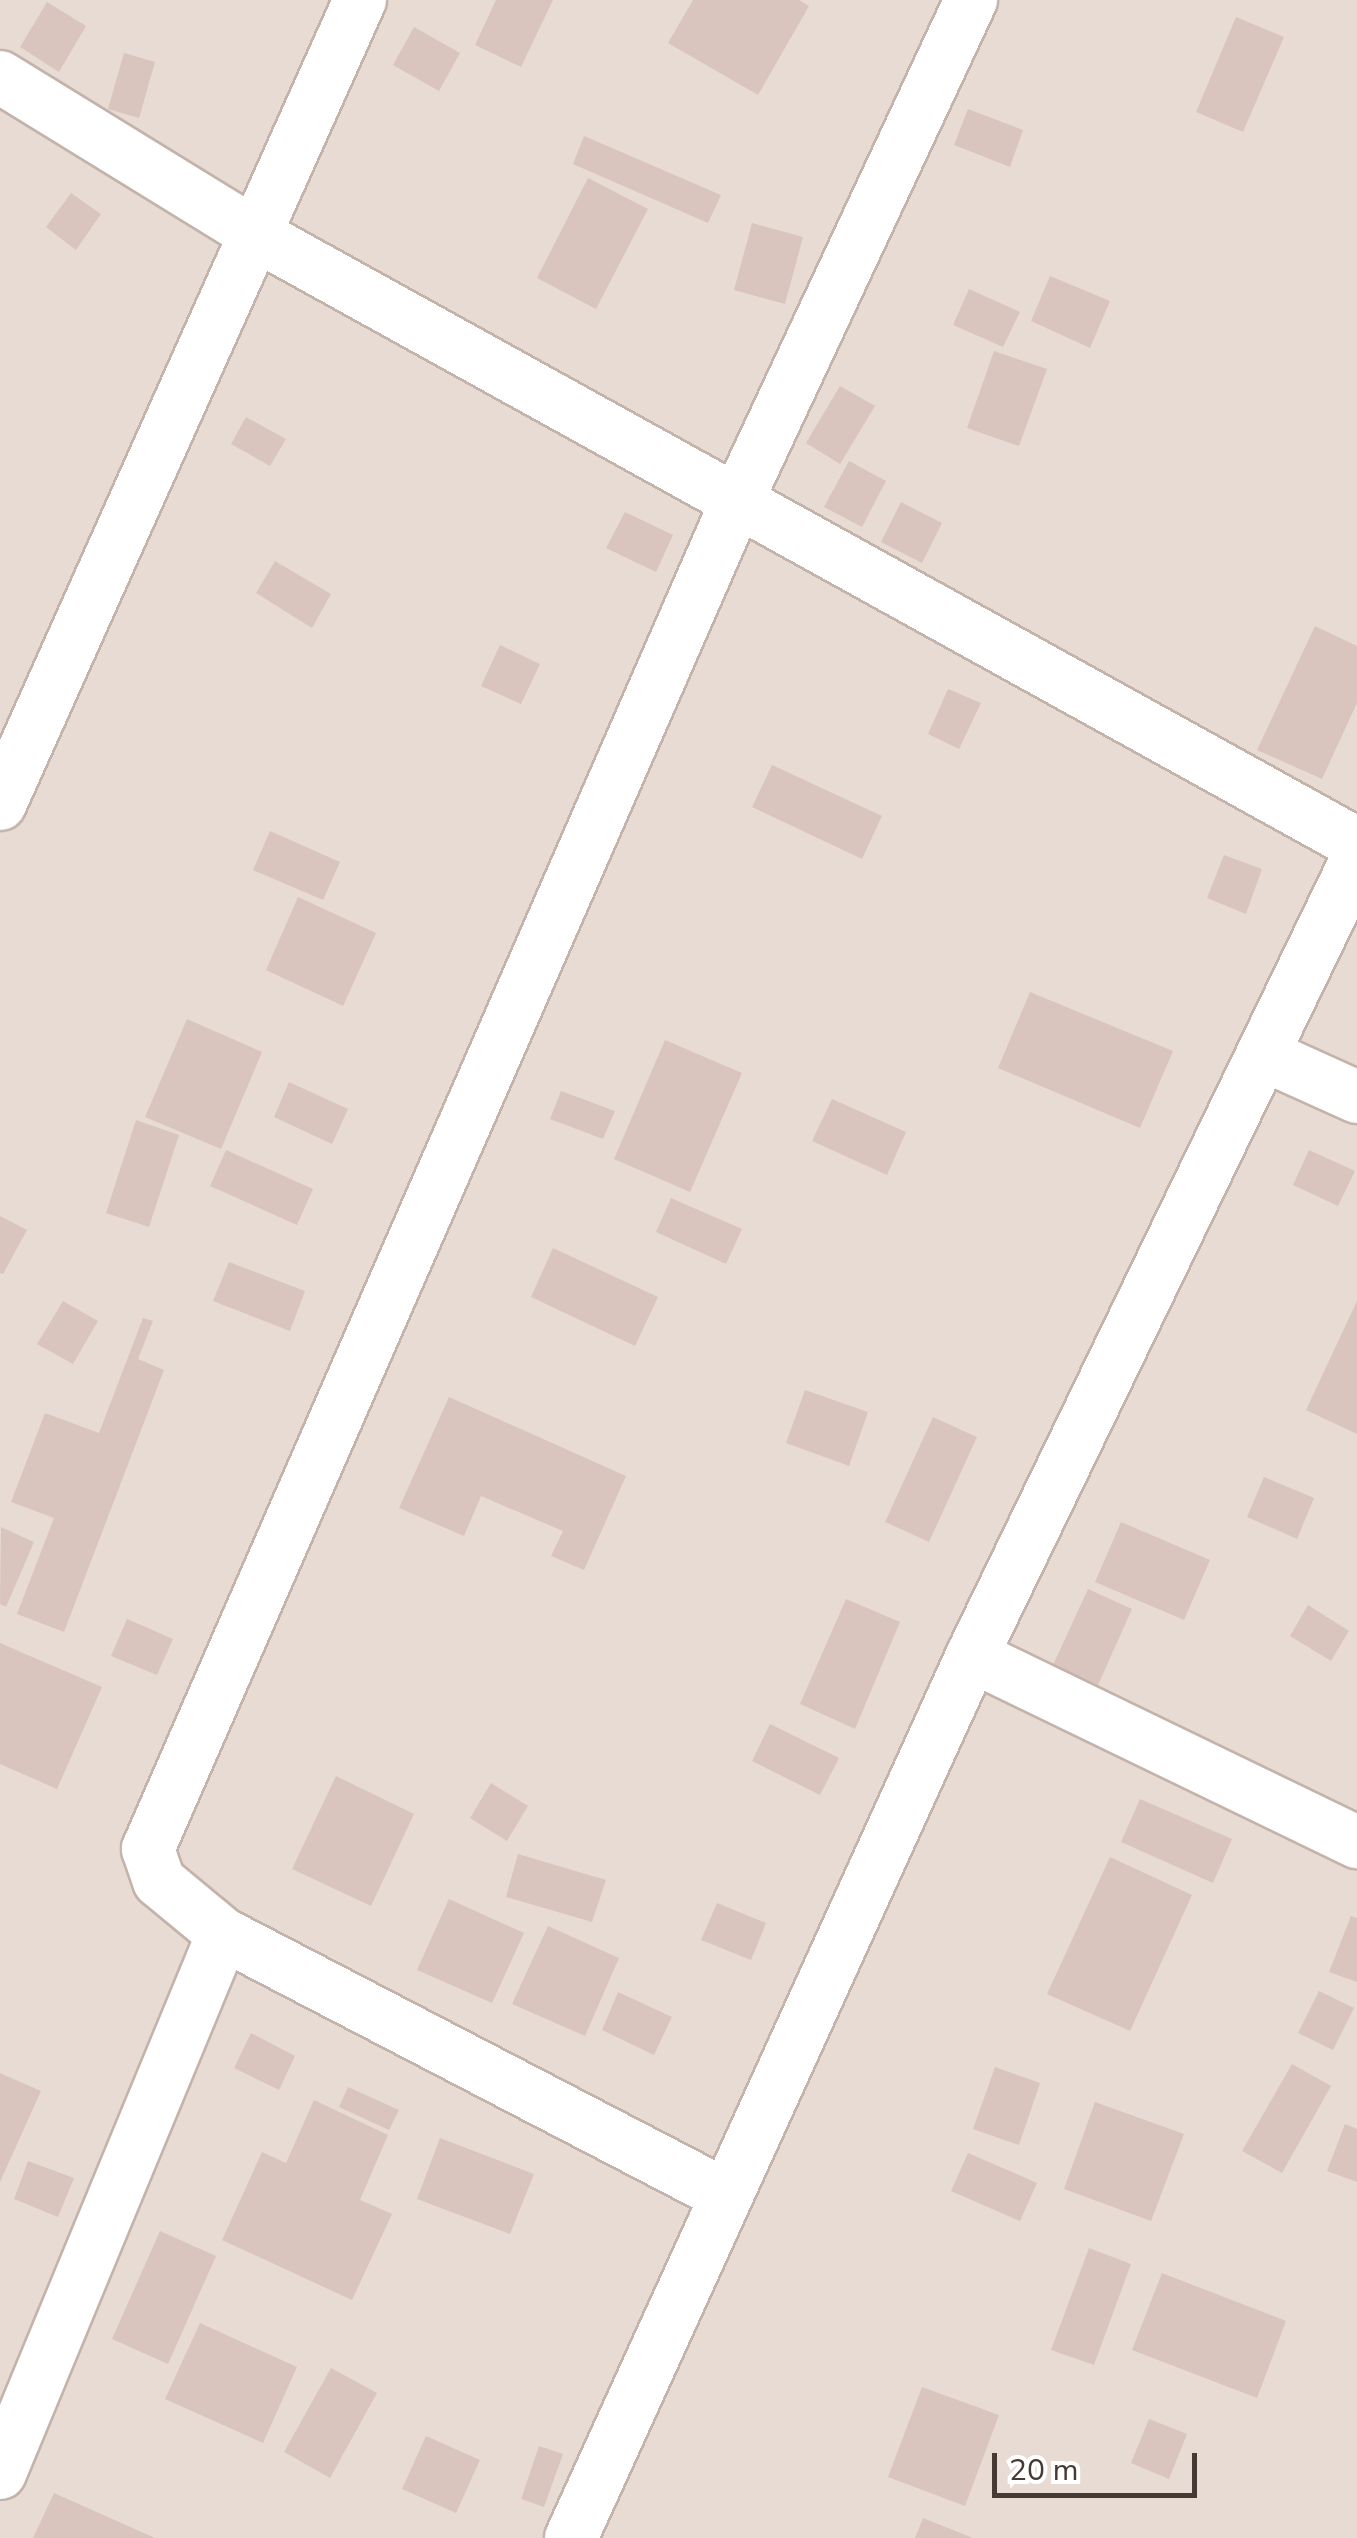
<!DOCTYPE html>
<style>
body{margin:0}
#map{position:relative;width:1357px;height:2538px;overflow:hidden;background:#f4ebe6;font-family:"Nunito Sans",sans-serif}
div>[style]{position:absolute}
.residential>*{inset:0;background:#e8dbd3}
.building>*{inset:0;background:#d9c5bd}
.roads{filter:drop-shadow(2px 0 #c3b3ab) drop-shadow(-2px 0 #c3b3ab) drop-shadow(0 2px #c3b3ab) drop-shadow(0 -2px #c3b3ab)}
.street>*{height:52px;margin:-26px;padding:0 26px;transform-origin:26px;border-radius:26px;background:#fff}
span{translate:-50% -50%;white-space:nowrap;text-align:center;line-height:1.15;-webkit-text-stroke:8px #fff;paint-order:stroke}
.scale{position:absolute;left:992px;top:2453px;width:205px;height:45px;box-sizing:border-box;border:5px solid #473a35;border-top:0;padding-left:12px;font-size:30px;line-height:35px;white-space:nowrap;color:#473a35;-webkit-text-stroke:8px #fff;paint-order:stroke}
</style>
<div id="map">
<div class="residential">
<div style="clip-path:polygon(0 0,1357px 0,1357px 2538px,0 2538px)"></div>
</div>
<div class="building">
<div style="clip-path:polygon(496px 0,553px 0,521px 67px,475px 45px)"></div>
<div style="clip-path:polygon(693px 0,799px 0,809px 6px,758px 95px,668px 43px)"></div>
<div style="clip-path:polygon(47px 2px,86px 26px,59px 72px,20px 47px)"></div>
<div style="clip-path:polygon(1236px 17px,1284px 37px,1243px 132px,1196px 112px)"></div>
<div style="clip-path:polygon(414px 27px,460px 53px,439px 91px,393px 65px)"></div>
<div style="clip-path:polygon(124px 53px,155px 62px,139px 118px,108px 109px)"></div>
<div style="clip-path:polygon(968px 109px,1023px 130px,1010px 167px,954px 145px)"></div>
<div style="clip-path:polygon(584px 136px,721px 195px,708px 223px,573px 164px)"></div>
<div style="clip-path:polygon(588px 178px,648px 209px,596px 309px,537px 278px)"></div>
<div style="clip-path:polygon(71px 193px,101px 214px,76px 250px,46px 227px)"></div>
<div style="clip-path:polygon(752px 223px,803px 237px,785px 304px,734px 290px)"></div>
<div style="clip-path:polygon(1050px 276px,1110px 301px,1090px 348px,1031px 321px)"></div>
<div style="clip-path:polygon(969px 289px,1020px 312px,1003px 347px,953px 325px)"></div>
<div style="clip-path:polygon(994px 351px,1047px 369px,1019px 446px,967px 428px)"></div>
<div style="clip-path:polygon(840px 386px,875px 406px,840px 464px,806px 443px)"></div>
<div style="clip-path:polygon(246px 417px,286px 439px,270px 466px,231px 444px)"></div>
<div style="clip-path:polygon(849px 461px,886px 481px,862px 527px,824px 507px)"></div>
<div style="clip-path:polygon(901px 502px,942px 523px,922px 563px,881px 542px)"></div>
<div style="clip-path:polygon(625px 512px,673px 535px,656px 572px,606px 548px)"></div>
<div style="clip-path:polygon(275px 561px,331px 594px,312px 628px,256px 593px)"></div>
<div style="clip-path:polygon(1315px 626px,1357px 646px,1357px 703px,1322px 779px,1257px 750px)"></div>
<div style="clip-path:polygon(500px 645px,540px 664px,521px 704px,481px 686px)"></div>
<div style="clip-path:polygon(948px 689px,981px 703px,959px 749px,928px 734px)"></div>
<div style="clip-path:polygon(772px 765px,882px 816px,862px 859px,752px 807px)"></div>
<div style="clip-path:polygon(270px 831px,340px 862px,323px 900px,253px 870px)"></div>
<div style="clip-path:polygon(1224px 855px,1262px 869px,1246px 914px,1207px 898px)"></div>
<div style="clip-path:polygon(298px 897px,376px 933px,343px 1006px,266px 970px)"></div>
<div style="clip-path:polygon(1030px 992px,1173px 1051px,1140px 1128px,998px 1068px)"></div>
<div style="clip-path:polygon(187px 1019px,262px 1052px,221px 1149px,145px 1117px)"></div>
<div style="clip-path:polygon(665px 1040px,742px 1073px,690px 1192px,614px 1159px)"></div>
<div style="clip-path:polygon(289px 1082px,348px 1109px,332px 1144px,274px 1117px)"></div>
<div style="clip-path:polygon(561px 1091px,615px 1111px,603px 1139px,550px 1119px)"></div>
<div style="clip-path:polygon(832px 1099px,906px 1132px,887px 1175px,812px 1141px)"></div>
<div style="clip-path:polygon(136px 1120px,179px 1135px,149px 1227px,106px 1213px)"></div>
<div style="clip-path:polygon(226px 1150px,313px 1189px,297px 1225px,210px 1186px)"></div>
<div style="clip-path:polygon(1309px 1150px,1355px 1171px,1338px 1206px,1293px 1185px)"></div>
<div style="clip-path:polygon(671px 1198px,742px 1229px,726px 1264px,656px 1232px)"></div>
<div style="clip-path:polygon(0 1216px,27px 1230px,3px 1274px,0 1273px)"></div>
<div style="clip-path:polygon(553px 1248px,658px 1297px,635px 1346px,531px 1297px)"></div>
<div style="clip-path:polygon(229px 1262px,305px 1291px,290px 1331px,213px 1301px)"></div>
<div style="clip-path:polygon(63px 1301px,98px 1321px,73px 1364px,37px 1344px)"></div>
<div style="clip-path:polygon(1357px 1301px,1357px 1434px,1306px 1410px)"></div>
<div style="clip-path:polygon(143px 1318px,153px 1321px,138px 1359px,164px 1370px,64px 1632px,17px 1614px,54px 1518px,11px 1502px,45px 1413px,99px 1433px)"></div>
<div style="clip-path:polygon(805px 1390px,868px 1412px,849px 1466px,786px 1443px)"></div>
<div style="clip-path:polygon(449px 1397px,626px 1476px,584px 1570px,551px 1556px,563px 1531px,481px 1496px,464px 1536px,399px 1508px)"></div>
<div style="clip-path:polygon(933px 1417px,977px 1437px,929px 1542px,885px 1522px)"></div>
<div style="clip-path:polygon(1264px 1477px,1314px 1498px,1297px 1539px,1247px 1517px)"></div>
<div style="clip-path:polygon(1121px 1522px,1210px 1560px,1184px 1620px,1095px 1582px)"></div>
<div style="clip-path:polygon(1px 1527px,34px 1542px,6px 1607px,0 1604px)"></div>
<div style="clip-path:polygon(1088px 1589px,1132px 1609px,1098px 1685px,1053px 1665px)"></div>
<div style="clip-path:polygon(846px 1599px,900px 1622px,855px 1729px,800px 1704px)"></div>
<div style="clip-path:polygon(1308px 1605px,1349px 1631px,1331px 1661px,1290px 1636px)"></div>
<div style="clip-path:polygon(127px 1619px,173px 1639px,157px 1675px,111px 1656px)"></div>
<div style="clip-path:polygon(0 1643px,102px 1687px,57px 1789px,0 1764px)"></div>
<div style="clip-path:polygon(770px 1724px,839px 1758px,820px 1795px,752px 1761px)"></div>
<div style="clip-path:polygon(336px 1776px,414px 1814px,371px 1906px,292px 1869px)"></div>
<div style="clip-path:polygon(491px 1783px,528px 1806px,507px 1841px,470px 1818px)"></div>
<div style="clip-path:polygon(1140px 1799px,1232px 1839px,1213px 1883px,1121px 1842px)"></div>
<div style="clip-path:polygon(518px 1854px,606px 1880px,592px 1922px,506px 1897px)"></div>
<div style="clip-path:polygon(1110px 1857px,1192px 1895px,1130px 2031px,1047px 1994px)"></div>
<div style="clip-path:polygon(449px 1899px,524px 1933px,492px 2003px,417px 1970px)"></div>
<div style="clip-path:polygon(717px 1903px,766px 1923px,751px 1960px,701px 1940px)"></div>
<div style="clip-path:polygon(1351px 1916px,1357px 1918px,1357px 1982px,1329px 1972px)"></div>
<div style="clip-path:polygon(548px 1926px,619px 1958px,585px 2036px,512px 2004px)"></div>
<div style="clip-path:polygon(1319px 1991px,1354px 2008px,1333px 2050px,1298px 2033px)"></div>
<div style="clip-path:polygon(618px 1992px,672px 2017px,654px 2055px,602px 2030px)"></div>
<div style="clip-path:polygon(251px 2033px,295px 2056px,279px 2090px,234px 2068px)"></div>
<div style="clip-path:polygon(1292px 2064px,1331px 2086px,1282px 2173px,1242px 2151px)"></div>
<div style="clip-path:polygon(995px 2067px,1040px 2083px,1019px 2145px,973px 2129px)"></div>
<div style="clip-path:polygon(0 2073px,41px 2091px,0 2182px)"></div>
<div style="clip-path:polygon(348px 2087px,399px 2110px,389px 2130px,339px 2107px)"></div>
<div style="clip-path:polygon(314px 2100px,388px 2135px,360px 2200px,392px 2214px,352px 2300px,222px 2240px,262px 2152px,286px 2163px)"></div>
<div style="clip-path:polygon(1095px 2102px,1184px 2134px,1151px 2221px,1064px 2189px)"></div>
<div style="clip-path:polygon(1345px 2124px,1357px 2129px,1357px 2182px,1327px 2171px)"></div>
<div style="clip-path:polygon(440px 2138px,534px 2174px,510px 2234px,417px 2199px)"></div>
<div style="clip-path:polygon(968px 2153px,1037px 2183px,1020px 2221px,951px 2191px)"></div>
<div style="clip-path:polygon(28px 2161px,74px 2178px,58px 2217px,14px 2199px)"></div>
<div style="clip-path:polygon(160px 2231px,216px 2256px,168px 2364px,112px 2339px)"></div>
<div style="clip-path:polygon(1089px 2248px,1131px 2264px,1094px 2365px,1051px 2350px)"></div>
<div style="clip-path:polygon(1162px 2273px,1286px 2321px,1257px 2398px,1132px 2350px)"></div>
<div style="clip-path:polygon(200px 2323px,297px 2367px,263px 2443px,165px 2399px)"></div>
<div style="clip-path:polygon(331px 2368px,377px 2393px,330px 2478px,284px 2452px)"></div>
<div style="clip-path:polygon(922px 2387px,999px 2415px,965px 2506px,888px 2477px)"></div>
<div style="clip-path:polygon(1149px 2419px,1187px 2434px,1169px 2479px,1131px 2463px)"></div>
<div style="clip-path:polygon(426px 2436px,480px 2460px,456px 2513px,402px 2489px)"></div>
<div style="clip-path:polygon(539px 2446px,563px 2454px,544px 2507px,521px 2499px)"></div>
<div style="clip-path:polygon(54px 2493px,155px 2538px,33px 2538px)"></div>
<div style="clip-path:polygon(923px 2518px,973px 2538px,915px 2538px)"></div>
</div>
<div class="roads">
<div class="street">
<div style="left:0;top:77px;width:303px;rotate:31.6deg"></div>
<div style="left:258px;top:236px;width:1256px;rotate:28.95deg"></div>
<div style="left:0;top:804px;width:881px;rotate:-65.88deg"></div>
<div style="left:1264px;top:1055px;width:102px;rotate:24.3deg"></div>
<div style="left:972px;top:1656px;width:428px;rotate:25.8deg"></div>
<div style="left:725px;top:2195px;width:566px;rotate:-152.53deg"></div>
<div style="left:223px;top:1934px;width:83px;rotate:-140.4deg"></div>
<div style="left:159px;top:1881px;width:34px;rotate:-109deg"></div>
<div style="left:148px;top:1849px;width:1471px;rotate:-66.4deg"></div>
<div style="left:737px;top:501px;width:553px;rotate:-64.96deg"></div>
<div style="left:0;top:2473px;width:583px;rotate:-67.52deg"></div>
<div style="left:571px;top:2538px;width:969px;rotate:-65.55deg"></div>
<div style="left:972px;top:1656px;width:885px;rotate:-64.22deg"></div>
</div>
</div>
<div class="scale">20 m</div>
</div>
